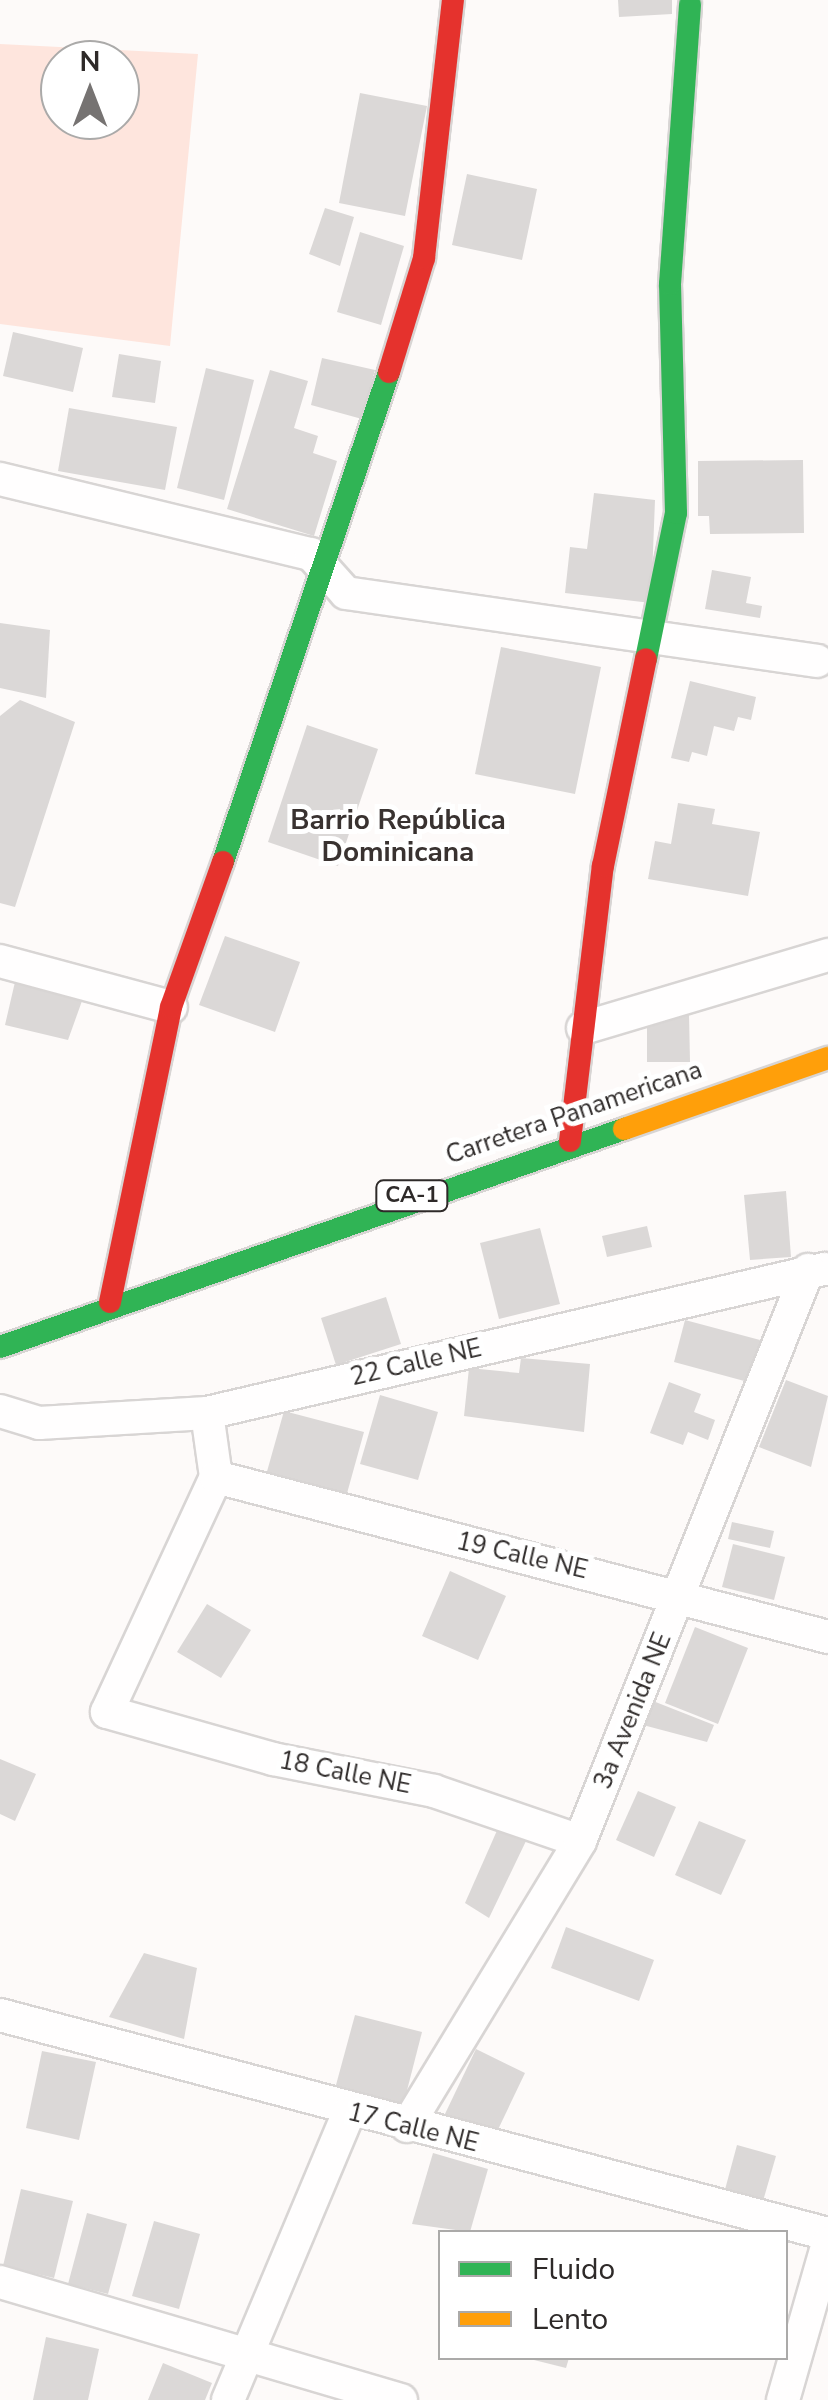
<!DOCTYPE html>
<meta charset="utf-8">
<style>
body{margin:0}
#map{position:relative;width:828px;height:2400px;overflow:hidden;background:#fdfaf9;font-family:"Nunito Sans",sans-serif}
div>[style]{position:absolute}
.green>*{inset:0;background:#fee5dd}
.building>*{inset:0;background:#dbd8d7}
.roads{filter:drop-shadow(2px 0 #d8d5d4) drop-shadow(-2px 0 #d8d5d4) drop-shadow(0 2px #d8d5d4) drop-shadow(0 -2px #d8d5d4)}
.street>*{height:32px;margin:-16px;padding:0 16px;transform-origin:16px;border-radius:16px;background:#fffefe}
.fast>*{height:22px;margin:-11px;padding:0 11px;transform-origin:11px;border-radius:11px;background:#30b455}
.slow>*{height:22px;margin:-11px;padding:0 11px;transform-origin:11px;border-radius:11px;background:#ff9f0a}
.jam>*{height:22px;margin:-11px;padding:0 11px;transform-origin:11px;border-radius:11px;background:#e5322d}
span{translate:-50% -50%;white-space:nowrap;text-align:center;line-height:1.15;-webkit-text-stroke:10px #fff;paint-order:stroke}
.shield-label span{padding:2px 8px;background:#fff;border:2px solid;border-radius:8px;-webkit-text-stroke-width:0}
.shield-label{font-size:22px;color:#2e2a29;font-weight:700}
.street-label{font-size:25px;color:#2e2a29}
.neighbourhood-label{font-size:28px;color:#393230;font-weight:700}
.legend{position:absolute;left:438px;top:2230px;width:350px;height:130px;box-sizing:border-box;background:#fff;border:2px solid #abaaa9;margin:0;padding:12px 18px;list-style:none;font-size:30px;color:#2e2a29}
.legend li{display:flex;align-items:center;gap:20px;height:50px}
.legend b{width:50px;border:2px solid #abaaa9}
.north{position:absolute;left:40px;top:40px;width:100px;height:100px;box-sizing:border-box;background:#fff;border:2px solid #abaaa9;border-radius:50%;rotate:0deg;font-size:28px;font-weight:700;line-height:40px;text-align:center;color:#2e2a29}
.north::after{content:'';display:block;margin:auto;width:35px;height:45px;background:#767372;clip-path:polygon(50% 0,100% 100%,50% 72%,0 100%)}
</style>
<div id="map">
<div class="green">
<div style="clip-path:polygon(evenodd,0 44px,198px 54px,170px 346px,0 324px,0 44px,60px 60px,120px 60px,120px 120px,60px 120px,60px 60px)"></div>
</div>
<div class="building">
<div style="clip-path:polygon(618px 0,672px 0,672px 14px,619px 17px)"></div>
<div style="clip-path:polygon(360px 93px,427px 106px,405px 216px,339px 203px)"></div>
<div style="clip-path:polygon(467px 174px,537px 189px,522px 260px,452px 245px)"></div>
<div style="clip-path:polygon(325px 208px,354px 217px,340px 266px,309px 254px)"></div>
<div style="clip-path:polygon(360px 232px,404px 246px,381px 325px,337px 312px)"></div>
<div style="clip-path:polygon(13px 332px,83px 348px,73px 392px,3px 376px)"></div>
<div style="clip-path:polygon(119px 354px,161px 361px,155px 403px,112px 397px)"></div>
<div style="clip-path:polygon(322px 358px,375px 370px,362px 419px,311px 405px)"></div>
<div style="clip-path:polygon(206px 368px,254px 380px,224px 500px,177px 488px)"></div>
<div style="clip-path:polygon(270px 370px,308px 381px,294px 428px,318px 436px,313px 453px,337px 461px,314px 536px,227px 509px)"></div>
<div style="clip-path:polygon(69px 408px,177px 427px,165px 490px,58px 471px)"></div>
<div style="clip-path:polygon(803px 460px,804px 533px,710px 534px,709px 516px,698px 516px,698px 461px)"></div>
<div style="clip-path:polygon(594px 493px,655px 500px,651px 603px,565px 593px,570px 547px,587px 549px)"></div>
<div style="clip-path:polygon(712px 570px,751px 577px,746px 603px,762px 606px,760px 618px,705px 609px)"></div>
<div style="clip-path:polygon(0 623px,50px 630px,46px 698px,0 688px)"></div>
<div style="clip-path:polygon(501px 647px,601px 667px,575px 794px,475px 774px)"></div>
<div style="clip-path:polygon(690px 681px,756px 697px,751px 720px,738px 717px,734px 731px,714px 726px,707px 756px,692px 752px,689px 762px,671px 758px)"></div>
<div style="clip-path:polygon(20px 700px,75px 722px,15px 907px,0 903px,0 716px)"></div>
<div style="clip-path:polygon(307px 725px,378px 749px,338px 866px,268px 842px)"></div>
<div style="clip-path:polygon(678px 803px,715px 809px,712px 824px,760px 832px,748px 896px,648px 879px,655px 841px,671px 844px)"></div>
<div style="clip-path:polygon(225px 936px,300px 962px,275px 1032px,199px 1005px)"></div>
<div style="clip-path:polygon(18px 969px,87px 987px,68px 1040px,5px 1025px)"></div>
<div style="clip-path:polygon(647px 1014px,689px 1014px,690px 1062px,647px 1062px)"></div>
<div style="clip-path:polygon(786px 1191px,791px 1257px,750px 1260px,744px 1195px)"></div>
<div style="clip-path:polygon(647px 1226px,652px 1247px,607px 1257px,602px 1236px)"></div>
<div style="clip-path:polygon(540px 1228px,560px 1304px,499px 1319px,480px 1243px)"></div>
<div style="clip-path:polygon(386px 1297px,401px 1344px,336px 1365px,321px 1318px)"></div>
<div style="clip-path:polygon(685px 1320px,760px 1340px,748px 1382px,674px 1362px)"></div>
<div style="clip-path:polygon(521px 1358px,590px 1364px,584px 1432px,464px 1416px,469px 1368px,519px 1373px)"></div>
<div style="clip-path:polygon(786px 1380px,828px 1396px,811px 1467px,759px 1447px)"></div>
<div style="clip-path:polygon(669px 1382px,701px 1394px,694px 1412px,715px 1420px,708px 1440px,688px 1432px,683px 1445px,650px 1433px)"></div>
<div style="clip-path:polygon(380px 1395px,438px 1412px,418px 1480px,360px 1464px)"></div>
<div style="clip-path:polygon(284px 1411px,364px 1432px,346px 1497px,266px 1475px)"></div>
<div style="clip-path:polygon(732px 1522px,774px 1531px,770px 1548px,728px 1539px)"></div>
<div style="clip-path:polygon(733px 1544px,785px 1557px,774px 1600px,722px 1587px)"></div>
<div style="clip-path:polygon(450px 1571px,506px 1596px,478px 1660px,422px 1636px)"></div>
<div style="clip-path:polygon(207px 1604px,251px 1630px,221px 1678px,177px 1652px)"></div>
<div style="clip-path:polygon(695px 1627px,748px 1648px,718px 1724px,665px 1703px)"></div>
<div style="clip-path:polygon(653px 1701px,714px 1725px,707px 1742px,643px 1725px)"></div>
<div style="clip-path:polygon(0 1759px,36px 1774px,15px 1821px,0 1814px)"></div>
<div style="clip-path:polygon(638px 1791px,676px 1807px,654px 1857px,616px 1840px)"></div>
<div style="clip-path:polygon(699px 1821px,746px 1840px,721px 1895px,675px 1875px)"></div>
<div style="clip-path:polygon(499px 1826px,526px 1841px,489px 1918px,465px 1903px)"></div>
<div style="clip-path:polygon(566px 1927px,654px 1960px,639px 2001px,551px 1968px)"></div>
<div style="clip-path:polygon(144px 1953px,197px 1968px,184px 2039px,109px 2017px)"></div>
<div style="clip-path:polygon(355px 2015px,422px 2032px,403px 2106px,336px 2085px)"></div>
<div style="clip-path:polygon(476px 2049px,525px 2073px,493px 2140px,444px 2116px)"></div>
<div style="clip-path:polygon(42px 2051px,96px 2062px,79px 2140px,26px 2128px)"></div>
<div style="clip-path:polygon(737px 2145px,776px 2156px,761px 2208px,723px 2197px)"></div>
<div style="clip-path:polygon(433px 2153px,488px 2169px,470px 2232px,412px 2224px)"></div>
<div style="clip-path:polygon(21px 2189px,73px 2201px,54px 2278px,3px 2266px)"></div>
<div style="clip-path:polygon(87px 2213px,127px 2224px,108px 2294px,68px 2284px)"></div>
<div style="clip-path:polygon(154px 2221px,200px 2234px,179px 2309px,132px 2296px)"></div>
<div style="clip-path:polygon(46px 2337px,99px 2349px,88px 2400px,33px 2400px)"></div>
<div style="clip-path:polygon(526px 2358px,569px 2358px,566px 2368px)"></div>
<div style="clip-path:polygon(163px 2363px,212px 2383px,205px 2400px,148px 2400px)"></div>
</div>
<div class="roads">
<div class="street">
<div style="left:0;top:479px;width:320px;rotate:13.6deg"></div>
<div style="left:311px;top:554px;width:52px;rotate:48.1deg"></div>
<div style="left:346px;top:593px;width:476px;rotate:8.2deg"></div>
<div style="left:0;top:961px;width:177px;rotate:15.1deg"></div>
<div style="left:583px;top:1028px;width:256px;rotate:-16.6deg"></div>
<div style="left:0;top:1411px;width:41px;rotate:17.1deg"></div>
<div style="left:39px;top:1423px;width:168px;rotate:-3.4deg"></div>
<div style="left:207px;top:1413px;width:634px;rotate:-13.14deg"></div>
<div style="left:207px;top:1413px;width:65px;rotate:82deg"></div>
<div style="left:216px;top:1477px;width:259px;rotate:114.9deg"></div>
<div style="left:107px;top:1712px;width:173px;rotate:15.8deg"></div>
<div style="left:273px;top:1759px;width:164px;rotate:11.2deg"></div>
<div style="left:434px;top:1791px;width:154px;rotate:18.9deg"></div>
<div style="left:216px;top:1477px;width:633px;rotate:14.65deg"></div>
<div style="left:0;top:2015px;width:856px;rotate:14.82deg"></div>
<div style="left:407px;top:2126px;width:333px;rotate:-58.7deg"></div>
<div style="left:580px;top:1841px;width:615px;rotate:-68.23deg"></div>
<div style="left:0;top:2282px;width:418px;rotate:16.4deg"></div>
<div style="left:228px;top:2400px;width:312px;rotate:-67.2deg"></div>
<div style="left:783px;top:2400px;width:163px;rotate:-74deg"></div>
</div>
<div class="fast">
<div style="left:646px;top:659px;width:149px;rotate:-78.4deg"></div>
<div style="left:676px;top:513px;width:229px;rotate:-91.5deg"></div>
<div style="left:670px;top:284px;width:280px;rotate:-85.9deg"></div>
<div style="left:223px;top:862px;width:517px;rotate:-71.28deg"></div>
<div style="left:0;top:1347px;width:661px;rotate:-19.26deg"></div>
</div>
<div class="slow">
<div style="left:624px;top:1129px;width:216px;rotate:-19.2deg"></div>
</div>
<div class="jam">
<div style="left:389px;top:372px;width:119px;rotate:-72.9deg"></div>
<div style="left:424px;top:258px;width:260px;rotate:-83.6deg"></div>
<div style="left:570px;top:1141px;width:277px;rotate:-83.2deg"></div>
<div style="left:603px;top:866px;width:211px;rotate:-78.3deg"></div>
<div style="left:110px;top:1302px;width:301px;rotate:-78.3deg"></div>
<div style="left:171px;top:1007px;width:154px;rotate:-70.3deg"></div>
</div>
</div>
<div class="shield-label">
<span style="left:412px;top:1196px">CA-1</span>
</div>
<div class="street-label">
<span style="left:574px;top:1113px;rotate:-19deg">Carretera Panamericana</span>
<span style="left:416px;top:1363px;rotate:-13deg">22 Calle NE</span>
<span style="left:522px;top:1556px;rotate:13deg">19 Calle NE</span>
<span style="left:633px;top:1711px;rotate:-68deg">3a Avenida NE</span>
<span style="left:345px;top:1773px;rotate:11deg">18 Calle NE</span>
<span style="left:413px;top:2128px;rotate:14deg">17 Calle NE</span>
</div>
<div class="neighbourhood-label">
<span style="left:398px;top:836px">Barrio República<br>Dominicana</span>
</div>
<ul class="legend">
<li><b style="height:12px;background:#30b455"></b>Fluido</li>
<li><b style="height:12px;background:#ff9f0a"></b>Lento</li>
</ul>
<div class="north">N</div>
</div>
